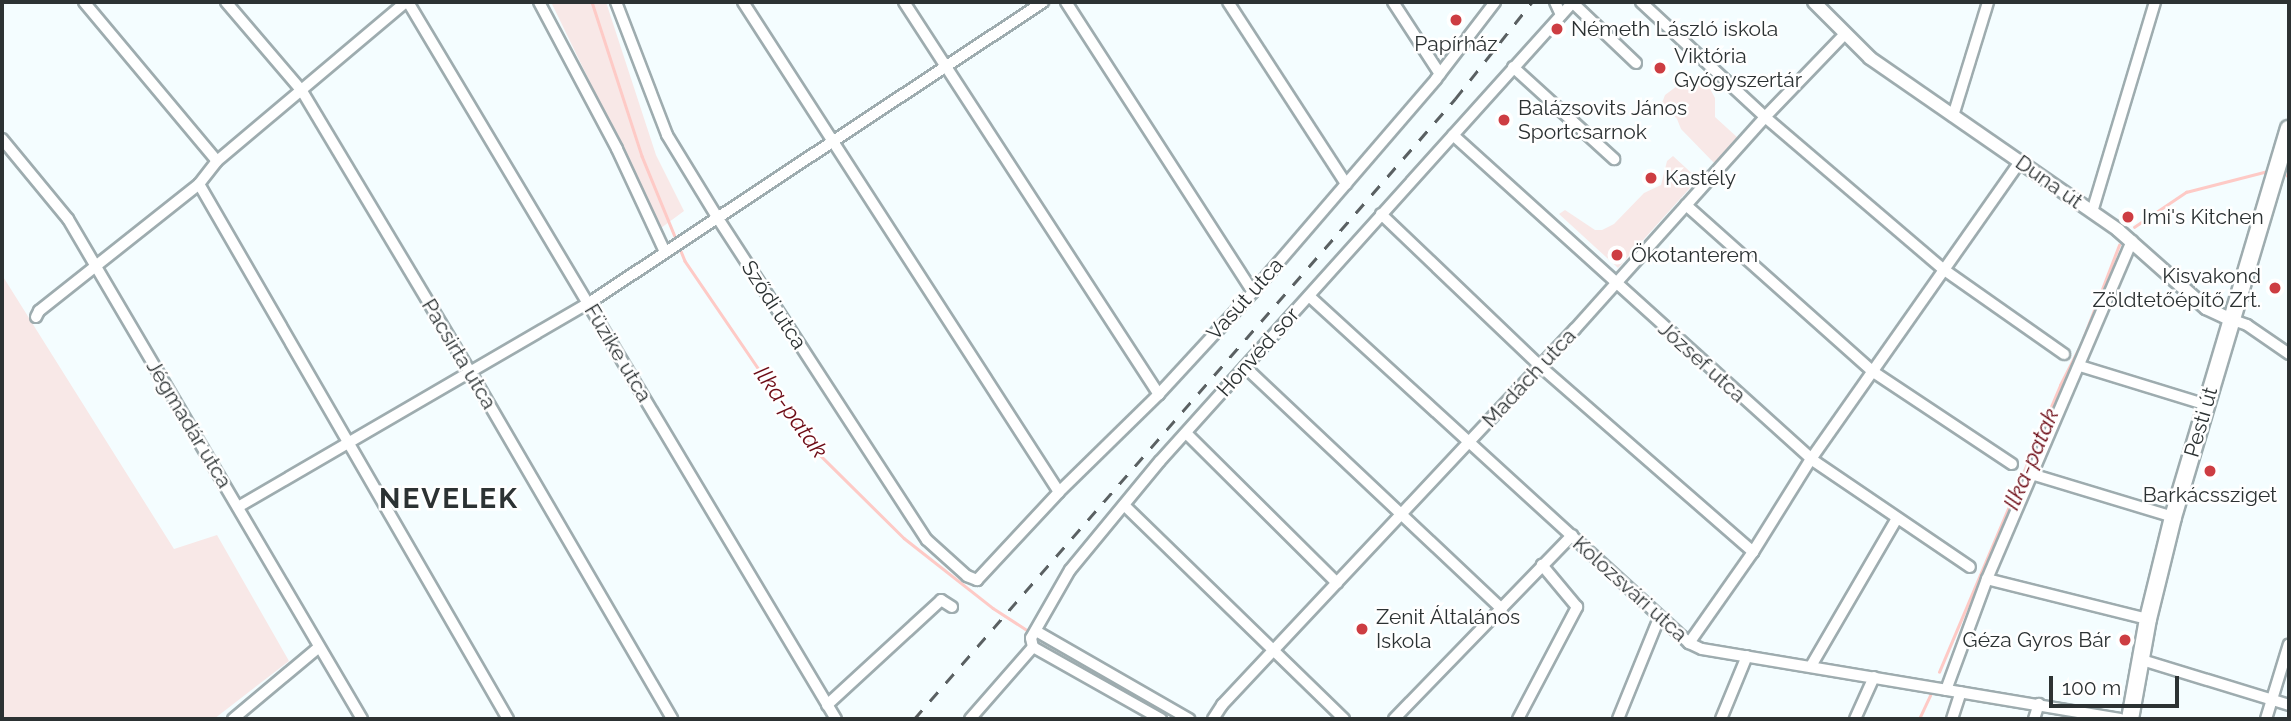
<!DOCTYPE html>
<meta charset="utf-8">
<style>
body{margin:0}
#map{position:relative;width:2291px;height:721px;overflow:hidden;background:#f4fdff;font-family:Raleway,sans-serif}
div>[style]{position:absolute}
.green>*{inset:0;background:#f8e8e7}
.stream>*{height:2.5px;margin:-1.25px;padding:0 1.25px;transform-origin:1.25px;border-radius:1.25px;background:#fecac6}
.roads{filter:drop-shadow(2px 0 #9eacaf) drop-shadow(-2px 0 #9eacaf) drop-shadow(0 2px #9eacaf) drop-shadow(0 -2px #9eacaf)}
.minor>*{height:10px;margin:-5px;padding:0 5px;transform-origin:5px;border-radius:5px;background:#fff}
.tertiary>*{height:12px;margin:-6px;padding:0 6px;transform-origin:6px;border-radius:6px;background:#fff}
.primary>*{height:16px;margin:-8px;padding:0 8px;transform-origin:8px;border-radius:8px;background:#fff}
.rail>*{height:2.5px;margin-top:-1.25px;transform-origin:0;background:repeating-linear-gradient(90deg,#5a6062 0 12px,transparent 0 24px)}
.dots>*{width:19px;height:19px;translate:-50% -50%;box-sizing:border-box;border:4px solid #fff;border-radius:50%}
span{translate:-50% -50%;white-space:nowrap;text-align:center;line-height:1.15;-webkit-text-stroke:5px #fff;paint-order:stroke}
.poi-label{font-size:21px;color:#2c3233}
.left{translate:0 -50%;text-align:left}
.right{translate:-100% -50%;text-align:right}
.street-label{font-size:21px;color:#2c3233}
.water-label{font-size:23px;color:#6d0b15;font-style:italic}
.district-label{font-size:28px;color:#2c3233;font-weight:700;letter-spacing:2px}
.frame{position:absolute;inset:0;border:4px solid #2c3233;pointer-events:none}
.scale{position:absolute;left:2049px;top:676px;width:130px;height:32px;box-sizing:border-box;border:4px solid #2c3233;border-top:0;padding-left:9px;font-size:21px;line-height:24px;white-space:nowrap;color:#2c3233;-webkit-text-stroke:5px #fff;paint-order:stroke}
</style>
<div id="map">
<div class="green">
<div style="clip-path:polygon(551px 2px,606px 2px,656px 155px,684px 211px,661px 228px)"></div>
<div style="clip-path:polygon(1691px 80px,1709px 87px,1715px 98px,1715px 117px,1738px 138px,1716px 165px,1681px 129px,1677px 119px,1662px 103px,1665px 95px,1681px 83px)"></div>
<div style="clip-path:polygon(1673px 156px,1698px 179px,1618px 268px,1559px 214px,1565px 210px,1595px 230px,1602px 230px,1614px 224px,1644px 193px,1661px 185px,1667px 161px)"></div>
<div style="clip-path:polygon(2px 275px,174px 549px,217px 535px,289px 661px,214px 719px,2px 719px)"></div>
</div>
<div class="stream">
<div style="left:592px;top:2px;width:162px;rotate:72deg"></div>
<div style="left:642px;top:156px;width:113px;rotate:67.7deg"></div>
<div style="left:685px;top:261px;width:225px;rotate:55.7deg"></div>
<div style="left:812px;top:447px;width:129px;rotate:44.7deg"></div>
<div style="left:904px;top:538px;width:113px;rotate:38.2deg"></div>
<div style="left:993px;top:608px;width:44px;rotate:33deg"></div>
<div style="left:2287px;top:176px;width:10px;rotate:-79deg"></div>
<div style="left:2134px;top:227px;width:63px;rotate:-33.9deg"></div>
<div style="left:2186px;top:192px;width:81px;rotate:-14.4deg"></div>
<div style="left:1041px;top:640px;width:77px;rotate:29.6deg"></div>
<div style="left:1939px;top:672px;width:311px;rotate:-67.1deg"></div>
<div style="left:2060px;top:385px;width:46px;rotate:-62.9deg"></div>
<div style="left:2081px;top:344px;width:106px;rotate:-69deg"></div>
<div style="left:1919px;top:719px;width:26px;rotate:-65deg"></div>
</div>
<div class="roads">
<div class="minor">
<div style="left:84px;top:2px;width:207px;rotate:50.1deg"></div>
<div style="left:226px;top:2px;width:117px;rotate:49.5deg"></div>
<div style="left:302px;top:91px;width:329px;rotate:59.1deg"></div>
<div style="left:471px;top:373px;width:400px;rotate:59.8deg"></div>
<div style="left:408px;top:2px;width:835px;rotate:59.17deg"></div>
<div style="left:539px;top:2px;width:166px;rotate:62deg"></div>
<div style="left:617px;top:149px;width:111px;rotate:65deg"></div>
<div style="left:616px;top:2px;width:142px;rotate:69deg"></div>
<div style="left:667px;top:135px;width:96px;rotate:58.6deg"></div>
<div style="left:717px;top:217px;width:385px;rotate:57deg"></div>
<div style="left:927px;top:540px;width:54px;rotate:42deg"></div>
<div style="left:967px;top:576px;width:11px;rotate:22deg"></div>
<div style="left:977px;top:580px;width:120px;rotate:-47deg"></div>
<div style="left:1059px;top:492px;width:140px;rotate:-44.4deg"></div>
<div style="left:1159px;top:394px;width:139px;rotate:-47.3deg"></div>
<div style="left:1253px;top:292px;width:281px;rotate:-49.3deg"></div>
<div style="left:1436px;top:79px;width:97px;rotate:-52.5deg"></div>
<div style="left:743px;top:2px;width:583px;rotate:57.18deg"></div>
<div style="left:904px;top:2px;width:468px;rotate:57deg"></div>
<div style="left:1066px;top:2px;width:345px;rotate:57.2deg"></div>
<div style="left:1228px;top:2px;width:217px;rotate:57deg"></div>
<div style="left:1393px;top:2px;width:86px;rotate:56.9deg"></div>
<div style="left:1555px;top:2px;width:14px;rotate:65deg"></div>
<div style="left:1641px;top:2px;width:169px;rotate:42.8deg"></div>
<div style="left:1765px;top:117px;width:234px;rotate:40.5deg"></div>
<div style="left:1943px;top:269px;width:148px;rotate:35.1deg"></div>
<div style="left:1573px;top:3px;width:87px;rotate:43.6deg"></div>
<div style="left:1513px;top:67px;width:137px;rotate:42.3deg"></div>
<div style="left:1953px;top:116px;width:119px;rotate:-72.9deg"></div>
<div style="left:1453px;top:135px;width:483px;rotate:42.1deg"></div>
<div style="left:1811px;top:459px;width:192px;rotate:34.2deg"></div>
<div style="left:2px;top:139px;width:104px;rotate:50.5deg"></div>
<div style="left:68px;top:219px;width:580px;rotate:59.54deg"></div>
<div style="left:199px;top:184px;width:618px;rotate:59.99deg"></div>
<div style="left:1686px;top:205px;width:249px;rotate:41.7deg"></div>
<div style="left:1872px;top:371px;width:168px;rotate:33.6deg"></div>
<div style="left:2092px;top:212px;width:219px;rotate:-73.3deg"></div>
<div style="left:1381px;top:214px;width:220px;rotate:43.7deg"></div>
<div style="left:1540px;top:366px;width:283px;rotate:41.1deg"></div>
<div style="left:1309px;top:296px;width:515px;rotate:42.4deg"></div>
<div style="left:1689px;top:643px;width:14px;rotate:25deg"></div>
<div style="left:1702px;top:649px;width:424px;rotate:9.5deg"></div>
<div style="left:36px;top:317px;width:7px;rotate:-63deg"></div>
<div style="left:39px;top:311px;width:204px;rotate:-38.4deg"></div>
<div style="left:199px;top:184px;width:29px;rotate:-52deg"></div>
<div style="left:217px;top:161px;width:247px;rotate:-40.1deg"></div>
<div style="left:2230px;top:319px;width:18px;rotate:19deg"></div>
<div style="left:2247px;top:325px;width:51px;rotate:34.6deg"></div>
<div style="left:2080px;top:366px;width:133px;rotate:17.1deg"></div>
<div style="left:1245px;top:367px;width:353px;rotate:43.3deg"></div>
<div style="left:1186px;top:433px;width:213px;rotate:44.8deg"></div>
<div style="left:2031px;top:474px;width:148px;rotate:16.8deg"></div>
<div style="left:1124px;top:505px;width:307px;rotate:44.2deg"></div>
<div style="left:238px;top:507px;width:406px;rotate:-30.2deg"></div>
<div style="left:589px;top:303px;width:545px;rotate:-33.54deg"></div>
<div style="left:1987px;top:579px;width:166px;rotate:14deg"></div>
<div style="left:1036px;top:631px;width:177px;rotate:29.9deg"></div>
<div style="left:1689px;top:643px;width:111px;rotate:-54.9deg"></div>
<div style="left:1753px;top:552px;width:110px;rotate:-58.1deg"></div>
<div style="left:1811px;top:459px;width:363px;rotate:-54.9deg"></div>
<div style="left:1033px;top:647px;width:147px;rotate:29.4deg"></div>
<div style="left:2142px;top:660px;width:154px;rotate:17deg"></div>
<div style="left:1811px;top:666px;width:169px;rotate:-59.8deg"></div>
<div style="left:1946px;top:690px;width:118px;rotate:-69.7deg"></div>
<div style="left:1987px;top:579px;width:368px;rotate:-66.8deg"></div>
<div style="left:827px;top:705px;width:155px;rotate:-42.6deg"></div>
<div style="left:941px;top:600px;width:13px;rotate:32deg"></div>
<div style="left:233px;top:719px;width:112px;rotate:-39.9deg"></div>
<div style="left:970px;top:719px;width:96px;rotate:-48.8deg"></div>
<div style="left:1033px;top:647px;width:9px;rotate:-103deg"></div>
<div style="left:1031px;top:638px;width:78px;rotate:-60.2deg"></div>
<div style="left:1070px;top:570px;width:141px;rotate:-50.5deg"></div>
<div style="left:1160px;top:461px;width:617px;rotate:-48.02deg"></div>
<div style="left:1213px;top:719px;width:17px;rotate:-57deg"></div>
<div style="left:1222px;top:705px;width:516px;rotate:-46.81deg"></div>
<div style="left:1575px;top:329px;width:285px;rotate:-48.1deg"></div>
<div style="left:1765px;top:117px;width:114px;rotate:-46.1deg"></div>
<div style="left:1394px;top:719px;width:256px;rotate:-45.9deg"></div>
<div style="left:1518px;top:719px;width:127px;rotate:-62.2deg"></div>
<div style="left:1577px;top:607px;width:55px;rotate:-129.8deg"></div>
<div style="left:1618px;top:719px;width:109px;rotate:-67.9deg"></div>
<div style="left:1721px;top:719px;width:68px;rotate:-67.6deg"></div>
<div style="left:1855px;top:719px;width:46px;rotate:-65.7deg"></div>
<div style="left:1952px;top:719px;width:28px;rotate:-72deg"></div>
<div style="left:2034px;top:719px;width:16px;rotate:-72deg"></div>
<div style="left:2266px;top:719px;width:78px;rotate:-73deg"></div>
</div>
<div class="tertiary">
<div style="left:1814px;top:2px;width:79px;rotate:45deg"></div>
<div style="left:1870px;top:58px;width:302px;rotate:34.7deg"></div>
<div style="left:2118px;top:230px;width:118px;rotate:41.6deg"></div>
<div style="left:2206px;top:308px;width:26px;rotate:25deg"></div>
</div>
<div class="primary">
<div style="left:2130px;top:719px;width:102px;rotate:-79.8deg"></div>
<div style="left:2148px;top:619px;width:105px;rotate:-76.2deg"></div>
<div style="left:2173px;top:517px;width:405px;rotate:-73.4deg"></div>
</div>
</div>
<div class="rail">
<div style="left:914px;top:719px;width:823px;rotate:-48.89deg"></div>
<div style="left:1455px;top:99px;width:124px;rotate:-51.6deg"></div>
</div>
<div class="dots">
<div style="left:1456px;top:20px;background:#cd3d42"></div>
<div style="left:1557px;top:29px;background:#cd3d42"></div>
<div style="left:1660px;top:68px;background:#cd3d42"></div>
<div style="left:1504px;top:120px;background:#cd3d42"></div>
<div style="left:1651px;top:178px;background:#cd3d42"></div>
<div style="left:2128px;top:217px;background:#cd3d42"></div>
<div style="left:1617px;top:255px;background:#cd3d42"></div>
<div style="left:2275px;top:288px;background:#cd3d42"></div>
<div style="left:2210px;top:471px;background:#cd3d42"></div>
<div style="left:1362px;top:629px;background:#cd3d42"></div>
<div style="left:2125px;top:640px;background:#cd3d42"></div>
</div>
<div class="poi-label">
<span class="left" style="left:1571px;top:29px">Németh László iskola</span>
<span style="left:1456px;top:44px">Papírház</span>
<span class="left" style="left:1674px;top:68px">Viktória<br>Gyógyszertár</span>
<span class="left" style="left:1518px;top:120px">Balázsovits János<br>Sportcsarnok</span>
<span class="left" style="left:1665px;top:178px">Kastély</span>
<span class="left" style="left:2142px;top:217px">Imi's Kitchen</span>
<span class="left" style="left:1631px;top:255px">Ökotanterem</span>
<span class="right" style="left:2261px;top:288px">Kisvakond<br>Zöldtetőépítő Zrt.</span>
<span style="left:2210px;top:495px">Barkácssziget</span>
<span class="left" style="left:1376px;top:629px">Zenit Általános<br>Iskola</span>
<span class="right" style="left:2111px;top:640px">Géza Gyros Bár</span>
</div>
<div class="street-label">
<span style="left:2049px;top:182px;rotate:35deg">Duna út</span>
<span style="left:1245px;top:299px;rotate:-48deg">Vasút utca</span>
<span style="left:774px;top:305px;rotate:57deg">Sződi utca</span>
<span style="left:1258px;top:352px;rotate:-48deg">Honvéd sor</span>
<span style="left:618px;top:353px;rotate:59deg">Füzike utca</span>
<span style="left:459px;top:354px;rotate:59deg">Pacsirta utca</span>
<span style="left:1702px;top:362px;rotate:42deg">József utca</span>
<span style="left:1529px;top:378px;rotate:-47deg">Madách utca</span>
<span style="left:2201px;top:422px;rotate:-74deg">Pesti út</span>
<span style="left:189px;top:424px;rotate:59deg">Jégmadár utca</span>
<span style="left:1630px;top:589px;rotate:42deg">Kolozsvári utca</span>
</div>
<div class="water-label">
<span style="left:791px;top:412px;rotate:54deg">Ilka-patak</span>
<span style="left:2031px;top:459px;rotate:-67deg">Ilka-patak</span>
</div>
<div class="district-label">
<span style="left:449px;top:499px">NEVELEK</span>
</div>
<div class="frame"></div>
<div class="scale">100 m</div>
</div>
